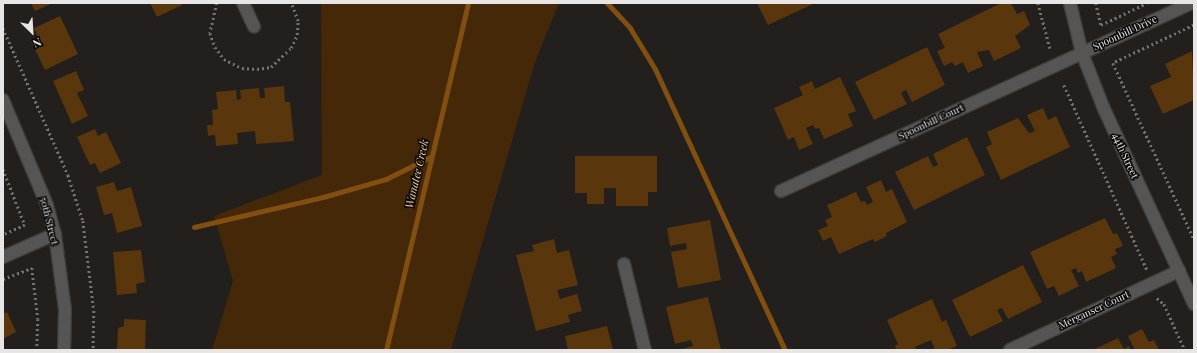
<!DOCTYPE html>
<style>
body{margin:0}
#map{position:relative;width:1197px;height:353px;overflow:hidden;background:#221f1d;font-family:"Playfair Display",serif}
div>[style]{position:absolute}
.green>*{inset:0;background:#442807}
.stream>*{height:5px;margin:-2.5px;padding:0 2.5px;transform-origin:2.5px;border-radius:2.5px;background:#815011}
.building>*{inset:0;background:#59360c}
.path>*{height:2.5px;margin-top:-1.25px;transform-origin:0;background:repeating-linear-gradient(90deg,#767472 0 2px,transparent 0 5px)}
.roads{filter:drop-shadow(1px 0 #3e3b39) drop-shadow(-1px 0 #3e3b39) drop-shadow(0 1px #3e3b39) drop-shadow(0 -1px #3e3b39)}
.minor>*{height:12px;margin:-6px;padding:0 6px;transform-origin:6px;border-radius:6px;background:#565553}
span{translate:-50% -50%;white-space:nowrap;text-align:center;line-height:1.15;-webkit-text-stroke:3px #0a0908;paint-order:stroke}
.street-label{font-size:10px;color:#e8e6e4}
.water-label{font-size:11px;color:#f4d0ae;font-style:italic}
.frame{position:absolute;inset:0;border:4px solid #e8e6e4;pointer-events:none}
.north{position:absolute;left:12px;top:12px;width:40px;height:40px;-webkit-text-stroke:3px #0a0908;paint-order:stroke;rotate:155deg;font-size:11px;font-weight:700;line-height:16px;text-align:center;color:#e8e6e4}
.north::after{content:'';display:block;margin:auto;width:14px;height:18px;background:#e8e6e4;clip-path:polygon(50% 0,100% 100%,50% 72%,0 100%)}
</style>
<div id="map">
<div class="green">
<div style="clip-path:polygon(321px 3px,559px 3px,535px 62px,451px 350px,212px 350px,233px 281px,214px 216px,322px 175px)"></div>
</div>
<div class="stream">
<div style="left:607px;top:3px;width:34px;rotate:47deg"></div>
<div style="left:630px;top:28px;width:48px;rotate:58.6deg"></div>
<div style="left:655px;top:69px;width:310px;rotate:65.2deg"></div>
<div style="left:194px;top:227px;width:132px;rotate:-13.1deg"></div>
<div style="left:323px;top:197px;width:66px;rotate:-15.9deg"></div>
<div style="left:386px;top:179px;width:51px;rotate:-26.6deg"></div>
<div style="left:386px;top:350px;width:357px;rotate:-76.7deg"></div>
</div>
<div class="building">
<div style="clip-path:polygon(31px 3px,53px 3px,35px 11px)"></div>
<div style="clip-path:polygon(150px 3px,181px 3px,182px 5px,157px 17px)"></div>
<div style="clip-path:polygon(757px 3px,815px 3px,768px 25px)"></div>
<div style="clip-path:polygon(1001px 3px,1011px 3px,1017px 14px,1024px 11px,1030px 25px,1015px 36px,1021px 48px,994px 61px,989px 50px,977px 52px,983px 66px,968px 73px,963px 62px,955px 66px,952px 62px,944px 66px,937px 51px,945px 48px,938px 34px)"></div>
<div style="clip-path:polygon(60px 16px,78px 54px,45px 70px,31px 41px,38px 37px,34px 28px)"></div>
<div style="clip-path:polygon(927px 47px,945px 85px,912px 102px,906px 90px,901px 93px,907px 104px,874px 120px,855px 82px)"></div>
<div style="clip-path:polygon(1192px 51px,1194px 100px,1163px 114px,1150px 86px,1171px 77px,1165px 64px)"></div>
<div style="clip-path:polygon(76px 71px,84px 90px,77px 93px,88px 116px,72px 124px,53px 81px)"></div>
<div style="clip-path:polygon(840px 77px,856px 111px,848px 114px,853px 126px,824px 139px,819px 128px,815px 129px,813px 125px,806px 128px,813px 144px,799px 150px,794px 137px,788px 140px,774px 108px,803px 95px,799px 87px,812px 81px,815px 89px)"></div>
<div style="clip-path:polygon(284px 86px,285px 102px,290px 102px,294px 141px,256px 144px,255px 131px,237px 133px,238px 144px,216px 146px,215px 135px,208px 136px,207px 125px,213px 125px,212px 110px,218px 109px,216px 92px,236px 90px,237px 100px,241px 99px,240px 90px,259px 88px,260px 98px,265px 98px,264px 88px)"></div>
<div style="clip-path:polygon(1043px 108px,1048px 120px,1056px 116px,1070px 147px,1001px 180px,986px 147px,992px 144px,987px 132px,1018px 118px,1029px 133px,1035px 131px,1027px 115px)"></div>
<div style="clip-path:polygon(95px 129px,98px 136px,106px 132px,121px 163px,100px 173px,95px 163px,90px 165px,77px 137px)"></div>
<div style="clip-path:polygon(967px 137px,985px 175px,914px 210px,895px 172px,928px 156px,933px 167px,938px 165px,933px 154px)"></div>
<div style="clip-path:polygon(575px 156px,657px 156px,657px 192px,648px 192px,648px 206px,616px 206px,616px 188px,604px 188px,604px 204px,587px 204px,587px 193px,575px 193px)"></div>
<div style="clip-path:polygon(881px 180px,886px 192px,892px 189px,907px 222px,886px 233px,887px 236px,875px 242px,873px 239px,839px 254px,831px 237px,823px 241px,818px 230px,828px 226px,825px 220px,832px 217px,827px 205px,856px 192px,861px 202px,865px 201px,867px 205px,873px 202px,866px 187px)"></div>
<div style="clip-path:polygon(114px 182px,117px 191px,131px 187px,142px 226px,117px 233px,112px 213px,104px 215px,96px 187px)"></div>
<div style="clip-path:polygon(1105px 218px,1113px 234px,1117px 233px,1123px 246px,1115px 249px,1117px 254px,1111px 257px,1116px 268px,1086px 282px,1082px 271px,1078px 273px,1076px 268px,1071px 270px,1079px 286px,1059px 296px,1054px 286px,1047px 289px,1030px 252px)"></div>
<div style="clip-path:polygon(710px 220px,721px 280px,678px 288px,671px 252px,687px 249px,686px 243px,670px 246px,667px 228px)"></div>
<div style="clip-path:polygon(554px 239px,557px 253px,569px 250px,578px 285px,557px 290px,560px 299px,577px 294px,582px 311px,568px 315px,570px 322px,536px 331px,516px 255px,534px 251px,532px 245px)"></div>
<div style="clip-path:polygon(141px 250px,145px 282px,136px 284px,137px 293px,117px 295px,113px 252px)"></div>
<div style="clip-path:polygon(1023px 265px,1042px 302px,1008px 319px,1002px 308px,997px 310px,1003px 321px,970px 337px,952px 300px)"></div>
<div style="clip-path:polygon(708px 297px,721px 350px,678px 350px,693px 346px,691px 340px,675px 344px,666px 307px)"></div>
<div style="clip-path:polygon(932px 299px,942px 322px,946px 320px,957px 346px,947px 350px,935px 350px,931px 340px,915px 347px,917px 350px,897px 350px,895px 346px,898px 344px,887px 320px)"></div>
<div style="clip-path:polygon(7px 312px,16px 332px,3px 339px,3px 314px)"></div>
<div style="clip-path:polygon(124px 319px,146px 320px,145px 350px,117px 349px,118px 328px,124px 326px)"></div>
<div style="clip-path:polygon(607px 326px,613px 350px,568px 350px,565px 336px)"></div>
<div style="clip-path:polygon(1142px 329px,1149px 342px,1154px 340px,1159px 350px,1135px 350px,1128px 336px)"></div>
<div style="clip-path:polygon(1118px 338px,1124px 349px,1129px 346px,1131px 350px,1093px 350px)"></div>
</div>
<div class="path">
<div style="left:217px;top:3px;width:31px;rotate:103deg"></div>
<div style="left:210px;top:33px;width:15px;rotate:70deg"></div>
<div style="left:215px;top:47px;width:15px;rotate:53deg"></div>
<div style="left:224px;top:59px;width:20px;rotate:27deg"></div>
<div style="left:242px;top:68px;width:15px;rotate:4deg"></div>
<div style="left:257px;top:69px;width:14px;rotate:-8deg"></div>
<div style="left:271px;top:67px;width:28px;rotate:-44deg"></div>
<div style="left:291px;top:48px;width:14px;rotate:-65deg"></div>
<div style="left:297px;top:35px;width:14px;rotate:-86deg"></div>
<div style="left:298px;top:21px;width:19px;rotate:-111deg"></div>
<div style="left:1038px;top:3px;width:47px;rotate:75.1deg"></div>
<div style="left:1096px;top:3px;width:23px;rotate:77deg"></div>
<div style="left:1101px;top:25px;width:51px;rotate:-25.6deg"></div>
<div style="left:1194px;top:25px;width:89px;rotate:154.9deg"></div>
<div style="left:1113px;top:63px;width:194px;rotate:65.3deg"></div>
<div style="left:3px;top:28px;width:161px;rotate:66.1deg"></div>
<div style="left:68px;top:175px;width:48px;rotate:71.9deg"></div>
<div style="left:83px;top:221px;width:91px;rotate:83deg"></div>
<div style="left:94px;top:311px;width:39px;rotate:91deg"></div>
<div style="left:1064px;top:85px;width:203px;rotate:65.8deg"></div>
<div style="left:3px;top:169px;width:60px;rotate:68.6deg"></div>
<div style="left:25px;top:225px;width:24px;rotate:156deg"></div>
<div style="left:3px;top:279px;width:31px;rotate:-21deg"></div>
<div style="left:32px;top:268px;width:51px;rotate:83.3deg"></div>
<div style="left:38px;top:319px;width:31px;rotate:92deg"></div>
<div style="left:1157px;top:298px;width:9px;rotate:41deg"></div>
<div style="left:1164px;top:304px;width:51px;rotate:65.5deg"></div>
</div>
<div class="roads">
<div class="minor">
<div style="left:243px;top:3px;width:26px;rotate:65deg"></div>
<div style="left:1070px;top:3px;width:51px;rotate:76.5deg"></div>
<div style="left:1082px;top:53px;width:60px;rotate:68.6deg"></div>
<div style="left:1104px;top:109px;width:215px;rotate:65.2deg"></div>
<div style="left:3px;top:100px;width:114px;rotate:67.3deg"></div>
<div style="left:47px;top:205px;width:30px;rotate:75deg"></div>
<div style="left:55px;top:234px;width:77px;rotate:82.5deg"></div>
<div style="left:65px;top:310px;width:40px;rotate:91.4deg"></div>
<div style="left:781px;top:191px;width:451px;rotate:-24.6deg"></div>
<div style="left:3px;top:257px;width:57px;rotate:-23.9deg"></div>
<div style="left:624px;top:264px;width:89px;rotate:76.3deg"></div>
<div style="left:1010px;top:350px;width:187px;rotate:-25.1deg"></div>
</div>
</div>
<div class="street-label">
<span style="left:1125px;top:33px;rotate:-25deg">Spoonbill Drive</span>
<span style="left:931px;top:122px;rotate:-25deg">Spoonbill Court</span>
<span style="left:1125px;top:156px;rotate:65deg">44th Street</span>
<span style="left:49px;top:221px;rotate:76deg">50th Street</span>
<span style="left:1094px;top:310px;rotate:-25deg">Merganser Court</span>
</div>
<div class="water-label">
<span style="left:417px;top:174px;rotate:-77deg">Wanatee Creek</span>
</div>
<div class="frame"></div>
<div class="north">N</div>
</div>
